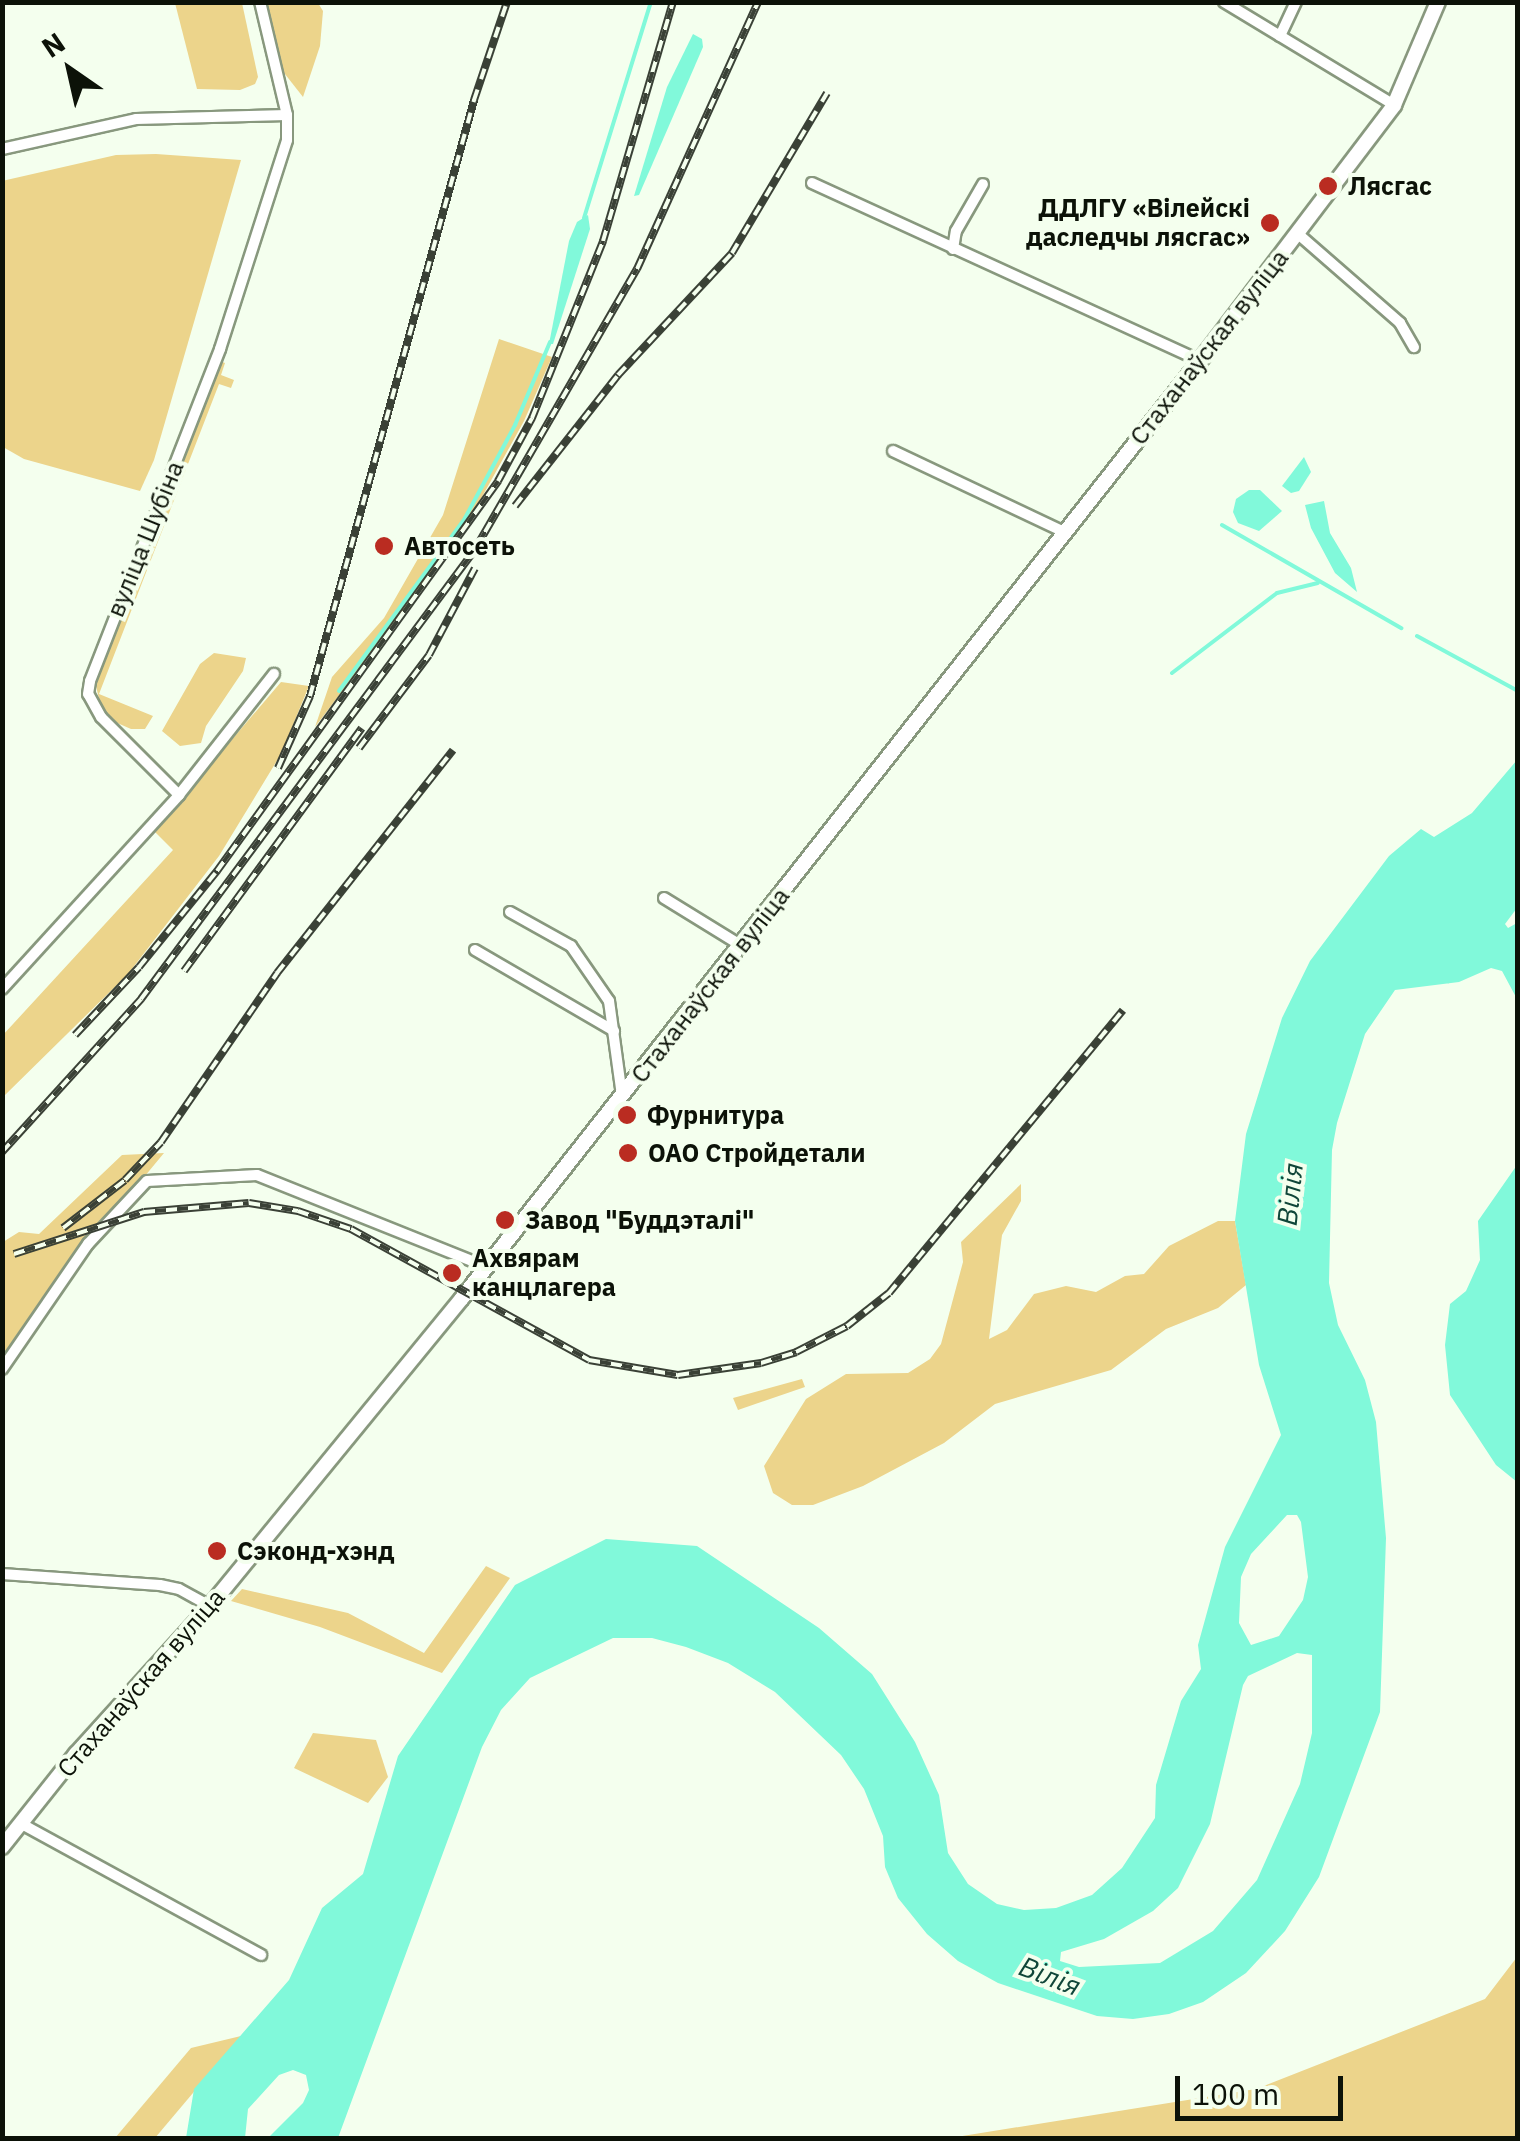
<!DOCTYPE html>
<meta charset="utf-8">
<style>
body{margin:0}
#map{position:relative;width:1520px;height:2141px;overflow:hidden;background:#f4ffee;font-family:"IBM Plex Sans",sans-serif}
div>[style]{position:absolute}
.green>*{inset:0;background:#ecd48b}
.water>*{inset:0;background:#81f9da}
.stream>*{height:4px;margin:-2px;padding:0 2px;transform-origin:2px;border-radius:2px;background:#81f9da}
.roads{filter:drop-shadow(2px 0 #88987e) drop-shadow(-2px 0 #88987e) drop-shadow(0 2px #88987e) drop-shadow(0 -2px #88987e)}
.minor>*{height:10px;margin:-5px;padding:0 5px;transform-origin:5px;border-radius:5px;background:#fff}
.tertiary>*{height:14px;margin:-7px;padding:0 7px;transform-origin:7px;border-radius:7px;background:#fff}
.rail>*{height:8px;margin-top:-4px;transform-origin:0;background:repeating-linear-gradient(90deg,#f4ffee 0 11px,#3a4136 0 22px);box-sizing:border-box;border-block:2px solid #3a4136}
.dots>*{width:28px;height:28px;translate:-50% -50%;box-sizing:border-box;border:5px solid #f4ffee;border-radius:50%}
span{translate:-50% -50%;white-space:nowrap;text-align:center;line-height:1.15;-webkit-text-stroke:8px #f4ffee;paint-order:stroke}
.poi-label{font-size:25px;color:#0c1208;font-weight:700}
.left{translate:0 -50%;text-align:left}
.right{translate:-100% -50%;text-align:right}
.street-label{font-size:25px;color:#0c1208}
.water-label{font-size:28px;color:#104639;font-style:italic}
.frame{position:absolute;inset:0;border:5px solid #0c1208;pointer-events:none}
.north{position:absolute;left:20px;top:20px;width:100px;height:100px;-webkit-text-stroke:8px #f4ffee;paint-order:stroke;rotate:326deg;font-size:28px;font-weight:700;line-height:40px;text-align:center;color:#0c1208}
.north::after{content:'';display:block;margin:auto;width:35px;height:45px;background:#0c1208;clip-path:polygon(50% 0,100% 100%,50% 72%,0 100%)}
.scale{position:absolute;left:1175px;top:2076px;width:168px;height:45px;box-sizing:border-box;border:5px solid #0c1208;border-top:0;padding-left:12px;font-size:30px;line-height:35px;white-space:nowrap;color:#0c1208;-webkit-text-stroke:8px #f4ffee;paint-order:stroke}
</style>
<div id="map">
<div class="green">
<div style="clip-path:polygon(175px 3px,242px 3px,258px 77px,255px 84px,240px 90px,197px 89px)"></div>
<div style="clip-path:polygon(267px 3px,318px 3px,323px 11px,320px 46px,303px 97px,281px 69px)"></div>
<div style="clip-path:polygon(156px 154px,241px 160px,154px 460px,140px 491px,24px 459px,3px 447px,2px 181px,116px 155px)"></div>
<div style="clip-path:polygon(499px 339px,552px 357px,524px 421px,462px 533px,315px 727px,332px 677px,384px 618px,443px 515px)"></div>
<div style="clip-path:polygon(220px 361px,225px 363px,221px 375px,234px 380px,231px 388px,219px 384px,99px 694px,153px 716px,145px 729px,131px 729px,115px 722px,101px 707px,95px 682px)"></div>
<div style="clip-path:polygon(214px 653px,246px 658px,243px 671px,206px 726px,201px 743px,180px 746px,162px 731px,200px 664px)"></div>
<div style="clip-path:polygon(281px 682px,309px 686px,281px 754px,219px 856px,128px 974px,3px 1097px,2px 1036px,173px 850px,154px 831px)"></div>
<div style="clip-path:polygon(164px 1153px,101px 1229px,77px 1248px,3px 1357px,3px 1242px,19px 1232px,39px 1234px,122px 1155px)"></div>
<div style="clip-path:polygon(1021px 1184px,1021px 1201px,1002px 1235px,989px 1339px,1007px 1330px,1034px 1294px,1066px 1286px,1096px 1292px,1125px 1276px,1144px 1274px,1169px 1246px,1218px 1221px,1235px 1221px,1246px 1285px,1218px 1308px,1166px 1329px,1111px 1370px,995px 1404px,944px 1443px,863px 1486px,813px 1505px,792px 1505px,773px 1493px,764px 1466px,806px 1399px,846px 1374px,908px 1373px,930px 1359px,941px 1344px,963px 1262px,961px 1242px)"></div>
<div style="clip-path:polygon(802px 1379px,805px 1387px,738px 1410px,733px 1398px)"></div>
<div style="clip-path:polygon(486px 1566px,510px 1578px,442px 1673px,320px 1627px,231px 1601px,242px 1589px,348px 1613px,424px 1653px)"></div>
<div style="clip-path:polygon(313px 1733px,376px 1740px,388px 1777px,368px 1803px,294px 1768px)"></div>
<div style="clip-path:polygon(1517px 1957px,1517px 2138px,950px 2138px,1256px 2089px,1485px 1999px)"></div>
<div style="clip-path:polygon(241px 2036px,155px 2138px,115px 2138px,191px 2048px)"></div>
</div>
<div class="water">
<div style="clip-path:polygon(693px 34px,702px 39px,703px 47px,639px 195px,634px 196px,667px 87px)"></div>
<div style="clip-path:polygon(588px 215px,590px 229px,553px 344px,549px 344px,569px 241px,577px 222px)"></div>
<div style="clip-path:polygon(1304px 457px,1311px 472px,1299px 491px,1291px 493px,1282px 486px)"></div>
<div style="clip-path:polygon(1249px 490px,1260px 490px,1282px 511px,1259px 531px,1238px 523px,1233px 512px,1236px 499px)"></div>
<div style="clip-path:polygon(1324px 501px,1330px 533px,1351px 568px,1357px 592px,1335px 573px,1311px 528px,1305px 505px)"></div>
<div style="clip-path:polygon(evenodd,1517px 760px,1517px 908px,1505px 924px,1508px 928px,1517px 923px,1517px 999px,1502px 971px,1491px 968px,1459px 982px,1395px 990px,1365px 1034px,1337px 1123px,1332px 1150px,1329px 1283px,1338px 1325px,1365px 1380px,1376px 1422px,1386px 1538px,1380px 1712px,1319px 1877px,1285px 1931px,1246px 1973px,1203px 2002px,1169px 2014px,1133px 2019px,1097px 2016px,998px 1983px,958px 1961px,927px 1934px,898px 1898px,885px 1867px,883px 1836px,864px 1789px,841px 1755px,775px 1692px,728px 1663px,686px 1647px,652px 1638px,613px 1638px,530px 1678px,501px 1710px,482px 1747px,338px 2138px,268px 2138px,303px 2103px,309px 2090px,306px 2075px,293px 2070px,279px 2075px,248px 2109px,245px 2138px,186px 2138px,194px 2089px,289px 1980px,322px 1908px,363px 1874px,398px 1756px,515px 1585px,606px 1539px,697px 1546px,819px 1628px,872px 1674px,915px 1742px,939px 1795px,948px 1853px,968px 1884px,997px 1904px,1024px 1910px,1056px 1908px,1092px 1895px,1122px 1868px,1155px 1818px,1156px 1785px,1181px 1701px,1201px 1669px,1198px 1645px,1225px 1547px,1281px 1435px,1259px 1365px,1235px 1221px,1246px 1134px,1282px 1018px,1310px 961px,1389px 856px,1421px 829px,1434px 837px,1472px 813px,1517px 760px,1287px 1515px,1297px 1515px,1301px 1522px,1308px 1577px,1303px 1600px,1279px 1636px,1251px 1645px,1239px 1623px,1241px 1577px,1251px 1554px,1287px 1515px,1517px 760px,1297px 1653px,1312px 1655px,1312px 1733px,1300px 1784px,1257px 1880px,1213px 1931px,1160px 1963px,1079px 1967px,1060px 1961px,1061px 1952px,1104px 1939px,1153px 1911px,1178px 1888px,1210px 1824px,1243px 1685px,1248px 1676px,1297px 1653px)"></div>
<div style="clip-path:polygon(1517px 1165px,1517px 1482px,1496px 1465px,1450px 1395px,1445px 1345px,1450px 1304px,1466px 1291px,1480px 1260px,1478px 1221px)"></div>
</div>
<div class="stream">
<div style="left:584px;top:218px;width:226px;rotate:-72.8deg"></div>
<div style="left:1222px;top:525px;width:207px;rotate:29.9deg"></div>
<div style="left:1417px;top:636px;width:115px;rotate:28.6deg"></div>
<div style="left:1172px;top:673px;width:132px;rotate:-37.3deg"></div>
<div style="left:1277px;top:593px;width:42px;rotate:-13.7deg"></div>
<div style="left:339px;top:691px;width:214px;rotate:-53.9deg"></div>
<div style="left:465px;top:518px;width:106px;rotate:-61.7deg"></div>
<div style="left:515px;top:425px;width:90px;rotate:-67.1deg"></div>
</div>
<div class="roads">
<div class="minor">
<div style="left:1224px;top:2px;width:199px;rotate:31.2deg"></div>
<div style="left:1280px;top:36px;width:38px;rotate:-65deg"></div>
<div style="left:2px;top:149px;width:137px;rotate:-12.6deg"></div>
<div style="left:136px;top:119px;width:151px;rotate:-1.5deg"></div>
<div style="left:812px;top:183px;width:427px;rotate:24.6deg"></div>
<div style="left:1297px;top:233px;width:137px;rotate:41.1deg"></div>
<div style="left:1400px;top:323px;width:28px;rotate:60deg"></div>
<div style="left:953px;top:249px;width:18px;rotate:-81deg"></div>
<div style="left:956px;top:231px;width:54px;rotate:-60.1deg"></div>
<div style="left:893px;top:451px;width:189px;rotate:25.3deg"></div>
<div style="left:179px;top:795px;width:110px;rotate:-135deg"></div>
<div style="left:101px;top:717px;width:26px;rotate:-119deg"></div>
<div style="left:88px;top:694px;width:13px;rotate:-81deg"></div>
<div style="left:90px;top:681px;width:357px;rotate:-68.6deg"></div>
<div style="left:220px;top:349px;width:219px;rotate:-72.2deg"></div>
<div style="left:287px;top:140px;width:25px;rotate:-90deg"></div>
<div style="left:287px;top:115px;width:116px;rotate:-103.4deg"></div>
<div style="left:664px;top:898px;width:92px;rotate:31.6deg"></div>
<div style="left:510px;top:912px;width:70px;rotate:29.1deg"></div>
<div style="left:571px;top:946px;width:67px;rotate:55.4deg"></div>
<div style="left:609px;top:1001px;width:96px;rotate:82.2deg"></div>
<div style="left:475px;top:950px;width:161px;rotate:30.2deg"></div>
<div style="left:2px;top:989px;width:263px;rotate:-47.6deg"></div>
<div style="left:179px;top:795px;width:154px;rotate:-51.9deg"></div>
<div style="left:2px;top:1369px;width:152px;rotate:-55.5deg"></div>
<div style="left:88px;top:1244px;width:86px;rotate:-46.9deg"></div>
<div style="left:147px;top:1181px;width:110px;rotate:-3.1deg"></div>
<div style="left:257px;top:1175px;width:248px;rotate:21.8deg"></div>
<div style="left:2px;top:1574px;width:158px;rotate:4deg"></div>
<div style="left:160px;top:1585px;width:19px;rotate:12deg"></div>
<div style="left:179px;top:1589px;width:35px;rotate:29deg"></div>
<div style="left:20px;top:1823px;width:275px;rotate:28.7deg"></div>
</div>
<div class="tertiary">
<div style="left:2px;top:1847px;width:119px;rotate:-51.5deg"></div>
<div style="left:76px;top:1754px;width:200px;rotate:-47.8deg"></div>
<div style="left:210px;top:1606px;width:398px;rotate:-50.7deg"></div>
<div style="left:462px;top:1298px;width:1193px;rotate:-51.78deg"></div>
<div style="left:1200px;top:361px;width:321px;rotate:-52.8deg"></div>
<div style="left:1394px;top:105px;width:112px;rotate:-66.9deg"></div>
</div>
</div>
<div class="rail">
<div style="left:515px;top:506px;width:167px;rotate:-51.8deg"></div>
<div style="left:618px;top:375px;width:167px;rotate:-46.9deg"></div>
<div style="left:732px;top:253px;width:186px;rotate:-59.3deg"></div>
<div style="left:359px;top:748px;width:116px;rotate:-53deg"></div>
<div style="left:429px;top:655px;width:98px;rotate:-62.1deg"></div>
<div style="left:278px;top:768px;width:79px;rotate:-66deg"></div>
<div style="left:310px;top:696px;width:618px;rotate:-74.61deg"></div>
<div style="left:474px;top:100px;width:103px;rotate:-71.4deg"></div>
<div style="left:184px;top:971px;width:301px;rotate:-53.8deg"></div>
<div style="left:75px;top:1035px;width:93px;rotate:-46.7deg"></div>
<div style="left:139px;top:967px;width:124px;rotate:-50.9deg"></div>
<div style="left:217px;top:871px;width:481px;rotate:-54.2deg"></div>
<div style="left:498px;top:481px;width:72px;rotate:-61.6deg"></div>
<div style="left:532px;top:418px;width:191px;rotate:-68.1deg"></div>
<div style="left:603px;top:241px;width:249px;rotate:-73.7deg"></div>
<div style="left:2px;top:1152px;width:207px;rotate:-47.7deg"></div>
<div style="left:141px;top:999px;width:558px;rotate:-53.38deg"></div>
<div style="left:474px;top:551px;width:326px;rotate:-60deg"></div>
<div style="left:637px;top:269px;width:293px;rotate:-65.6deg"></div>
<div style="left:63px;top:1228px;width:78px;rotate:-37.7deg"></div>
<div style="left:125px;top:1180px;width:52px;rotate:-46.5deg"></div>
<div style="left:161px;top:1142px;width:205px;rotate:-55.5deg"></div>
<div style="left:277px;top:973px;width:284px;rotate:-51.7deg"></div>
<div style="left:14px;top:1254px;width:137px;rotate:-17.9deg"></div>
<div style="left:144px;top:1212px;width:105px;rotate:-4.9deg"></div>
<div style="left:249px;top:1203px;width:50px;rotate:9.3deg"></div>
<div style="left:298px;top:1211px;width:56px;rotate:18.8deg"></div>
<div style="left:351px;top:1229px;width:272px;rotate:28.8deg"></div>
<div style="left:589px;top:1360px;width:90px;rotate:9.6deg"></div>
<div style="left:678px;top:1375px;width:84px;rotate:-8.2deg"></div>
<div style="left:761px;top:1363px;width:37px;rotate:-17deg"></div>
<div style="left:796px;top:1352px;width:57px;rotate:-27deg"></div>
<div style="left:847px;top:1326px;width:53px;rotate:-38.2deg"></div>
<div style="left:889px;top:1293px;width:367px;rotate:-50.4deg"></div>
</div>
<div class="dots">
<div style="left:1328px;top:186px;background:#ba2c21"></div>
<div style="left:1270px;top:223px;background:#ba2c21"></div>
<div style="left:384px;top:546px;background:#ba2c21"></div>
<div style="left:627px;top:1115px;background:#ba2c21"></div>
<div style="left:628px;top:1153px;background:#ba2c21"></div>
<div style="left:505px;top:1220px;background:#ba2c21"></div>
<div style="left:452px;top:1273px;background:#ba2c21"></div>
<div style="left:217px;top:1551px;background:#ba2c21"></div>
</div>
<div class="poi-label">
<span class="left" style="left:1348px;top:186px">Лясгас</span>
<span class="right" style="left:1250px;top:223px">ДДЛГУ «Вілейскі<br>даследчы лясгас»</span>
<span class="left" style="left:404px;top:546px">Автосеть</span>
<span class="left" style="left:647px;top:1115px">Фурнитура</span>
<span class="left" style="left:648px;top:1153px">ОАО Стройдетали</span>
<span class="left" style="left:525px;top:1220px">Завод "Буддэталі"</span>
<span class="left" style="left:472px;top:1273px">Ахвярам<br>канцлагера</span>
<span class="left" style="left:237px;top:1551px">Сэконд-хэнд</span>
</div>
<div class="street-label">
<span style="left:1209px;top:347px;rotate:-52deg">Стаханаўская вуліца</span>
<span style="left:145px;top:539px;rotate:-68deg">вуліца Шубіна</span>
<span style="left:710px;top:985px;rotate:-52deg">Стаханаўская вуліца</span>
<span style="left:141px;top:1683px;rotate:-49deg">Стаханаўская вуліца</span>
</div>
<div class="water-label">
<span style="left:1290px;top:1194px;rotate:-84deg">Вілія</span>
<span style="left:1050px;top:1976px;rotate:21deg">Вілія</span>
</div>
<div class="frame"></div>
<div class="north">N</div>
<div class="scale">100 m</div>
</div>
